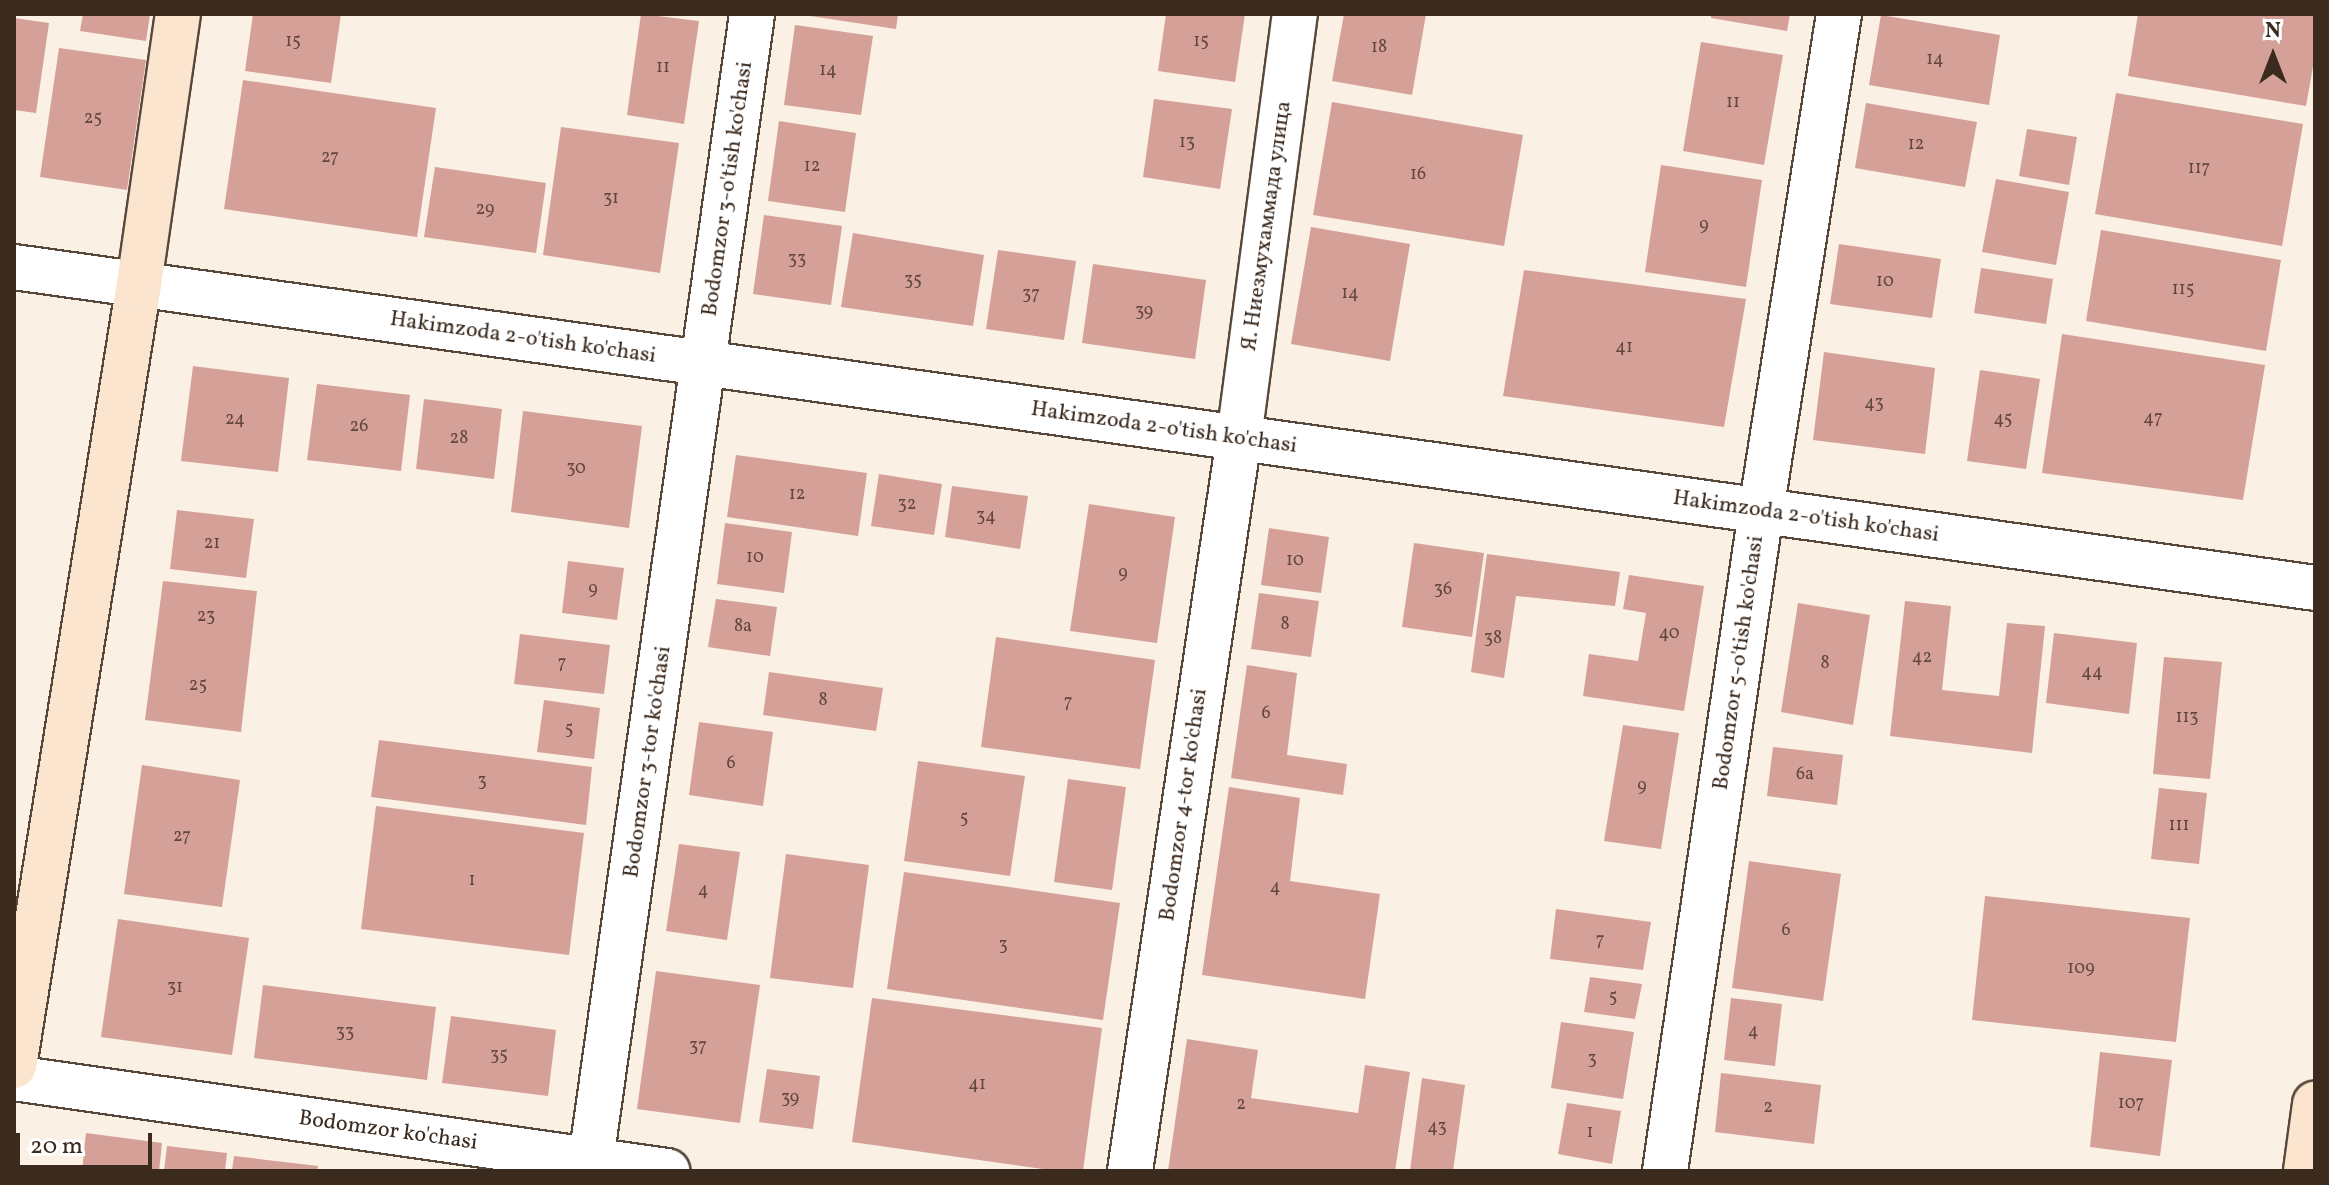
<!DOCTYPE html>
<meta charset="utf-8">
<style>
body{margin:0}
#map{position:relative;width:2329px;height:1185px;overflow:hidden;background:#faf0e3;font-family:Vollkorn,serif}
div>[style]{position:absolute}
.building>*{inset:0;background:#d5a098}
.roads{filter:drop-shadow(2px 0 #58483c) drop-shadow(-2px 0 #58483c) drop-shadow(0 2px #58483c) drop-shadow(0 -2px #58483c)}
.street>*{height:44px;margin:-22px;padding:0 22px;transform-origin:22px;border-radius:22px;background:#fff}
.secondary>*{height:44px;margin:-22px;padding:0 22px;transform-origin:22px;border-radius:22px;background:#fbe5cf}
span{translate:-50% -50%;white-space:nowrap;text-align:center;line-height:1.15;-webkit-text-stroke:8px #fff;paint-order:stroke}
.number-label{font-size:18px;color:#62483c}
.number-label span{-webkit-text-stroke-width:0}
.street-label{font-size:22px;color:#3b2a1e}
.frame{position:absolute;inset:0;border:16px solid #3b2a1e;pointer-events:none}
.north{position:absolute;left:2233px;top:16px;width:80px;height:80px;-webkit-text-stroke:6px #fff;paint-order:stroke;rotate:0deg;font-size:22px;font-weight:700;line-height:32px;text-align:center;color:#3b2a1e}
.north::after{content:'';display:block;margin:auto;width:28px;height:36px;background:#3b2a1e;clip-path:polygon(50% 0,100% 100%,50% 72%,0 100%)}
.scale{position:absolute;left:16px;top:1133px;width:136px;height:36px;box-sizing:border-box;border:4px solid #3b2a1e;border-top:0;padding-left:10px;font-size:24px;line-height:28px;white-space:nowrap;color:#3b2a1e;-webkit-text-stroke:6px #fff;paint-order:stroke}
</style>
<div id="map">
<div class="building">
<div style="clip-path:polygon(83px 14px,150px 14px,146px 41px,80px 31px)"></div>
<div style="clip-path:polygon(253px 14px,341px 14px,331px 83px,245px 71px)"></div>
<div style="clip-path:polygon(641px 14px,699px 21px,684px 124px,627px 115px)"></div>
<div style="clip-path:polygon(797px 14px,898px 14px,896px 29px)"></div>
<div style="clip-path:polygon(1166px 14px,1245px 14px,1235px 82px,1158px 71px)"></div>
<div style="clip-path:polygon(1344px 14px,1426px 14px,1412px 95px,1332px 81px)"></div>
<div style="clip-path:polygon(1711px 14px,1790px 14px,1787px 31px,1711px 18px)"></div>
<div style="clip-path:polygon(2138px 14px,2315px 14px,2315px 55px,2306px 106px,2128px 76px)"></div>
<div style="clip-path:polygon(1881px 15px,2000px 35px,1989px 105px,1869px 85px)"></div>
<div style="clip-path:polygon(14px 18px,49px 23px,36px 113px,14px 110px)"></div>
<div style="clip-path:polygon(795px 25px,873px 36px,861px 115px,784px 105px)"></div>
<div style="clip-path:polygon(1701px 42px,1783px 55px,1764px 165px,1683px 151px)"></div>
<div style="clip-path:polygon(59px 48px,146px 60px,127px 190px,40px 177px)"></div>
<div style="clip-path:polygon(243px 80px,436px 108px,417px 237px,224px 209px)"></div>
<div style="clip-path:polygon(2116px 93px,2303px 124px,2282px 246px,2095px 214px)"></div>
<div style="clip-path:polygon(1154px 99px,1232px 109px,1220px 189px,1143px 177px)"></div>
<div style="clip-path:polygon(1332px 102px,1523px 135px,1504px 246px,1313px 215px)"></div>
<div style="clip-path:polygon(1866px 103px,1977px 122px,1965px 187px,1855px 168px)"></div>
<div style="clip-path:polygon(779px 121px,856px 133px,845px 212px,768px 201px)"></div>
<div style="clip-path:polygon(561px 127px,679px 143px,660px 273px,543px 255px)"></div>
<div style="clip-path:polygon(2027px 129px,2077px 137px,2069px 185px,2019px 176px)"></div>
<div style="clip-path:polygon(1661px 165px,1762px 180px,1746px 287px,1645px 272px)"></div>
<div style="clip-path:polygon(435px 167px,546px 183px,536px 253px,424px 237px)"></div>
<div style="clip-path:polygon(1996px 179px,2069px 192px,2056px 265px,1982px 252px)"></div>
<div style="clip-path:polygon(764px 215px,842px 226px,831px 305px,753px 294px)"></div>
<div style="clip-path:polygon(1311px 227px,1410px 244px,1390px 361px,1291px 344px)"></div>
<div style="clip-path:polygon(2101px 230px,2281px 260px,2266px 351px,2086px 321px)"></div>
<div style="clip-path:polygon(853px 233px,984px 255px,973px 326px,841px 307px)"></div>
<div style="clip-path:polygon(1839px 244px,1941px 259px,1932px 318px,1830px 304px)"></div>
<div style="clip-path:polygon(998px 250px,1076px 261px,1064px 340px,986px 329px)"></div>
<div style="clip-path:polygon(1093px 264px,1206px 280px,1195px 359px,1082px 343px)"></div>
<div style="clip-path:polygon(1981px 268px,2053px 279px,2046px 324px,1974px 313px)"></div>
<div style="clip-path:polygon(1524px 270px,1746px 299px,1724px 427px,1503px 396px)"></div>
<div style="clip-path:polygon(2062px 334px,2265px 365px,2243px 500px,2042px 473px)"></div>
<div style="clip-path:polygon(1824px 352px,1935px 368px,1925px 454px,1813px 440px)"></div>
<div style="clip-path:polygon(193px 366px,289px 378px,278px 472px,181px 461px)"></div>
<div style="clip-path:polygon(1980px 370px,2040px 379px,2026px 469px,1967px 461px)"></div>
<div style="clip-path:polygon(317px 384px,410px 395px,401px 471px,307px 460px)"></div>
<div style="clip-path:polygon(424px 399px,502px 409px,494px 479px,416px 469px)"></div>
<div style="clip-path:polygon(523px 411px,642px 426px,629px 528px,511px 512px)"></div>
<div style="clip-path:polygon(736px 455px,867px 473px,858px 536px,727px 517px)"></div>
<div style="clip-path:polygon(879px 474px,942px 484px,934px 535px,871px 526px)"></div>
<div style="clip-path:polygon(952px 486px,1028px 496px,1020px 549px,945px 537px)"></div>
<div style="clip-path:polygon(1089px 504px,1175px 517px,1157px 643px,1070px 631px)"></div>
<div style="clip-path:polygon(177px 510px,254px 519px,246px 578px,170px 569px)"></div>
<div style="clip-path:polygon(725px 523px,792px 532px,784px 593px,717px 584px)"></div>
<div style="clip-path:polygon(1269px 528px,1329px 537px,1321px 593px,1261px 585px)"></div>
<div style="clip-path:polygon(1414px 543px,1484px 553px,1472px 637px,1402px 627px)"></div>
<div style="clip-path:polygon(1487px 554px,1620px 572px,1615px 606px,1516px 596px,1504px 678px,1471px 672px)"></div>
<div style="clip-path:polygon(568px 561px,624px 568px,617px 620px,562px 613px)"></div>
<div style="clip-path:polygon(1629px 575px,1704px 586px,1684px 711px,1583px 696px,1589px 654px,1638px 661px,1646px 613px,1623px 609px)"></div>
<div style="clip-path:polygon(163px 581px,257px 591px,241px 732px,145px 720px)"></div>
<div style="clip-path:polygon(1259px 593px,1319px 601px,1311px 657px,1251px 649px)"></div>
<div style="clip-path:polygon(716px 599px,777px 607px,770px 656px,708px 647px)"></div>
<div style="clip-path:polygon(1905px 601px,1951px 606px,1942px 690px,1999px 696px,2007px 623px,2045px 626px,2032px 753px,1890px 736px)"></div>
<div style="clip-path:polygon(1798px 603px,1870px 615px,1853px 725px,1781px 712px)"></div>
<div style="clip-path:polygon(2054px 633px,2137px 643px,2129px 714px,2046px 703px)"></div>
<div style="clip-path:polygon(520px 634px,610px 645px,604px 694px,514px 684px)"></div>
<div style="clip-path:polygon(996px 637px,1155px 660px,1140px 769px,981px 747px)"></div>
<div style="clip-path:polygon(2164px 657px,2222px 662px,2210px 779px,2153px 774px)"></div>
<div style="clip-path:polygon(1247px 665px,1297px 673px,1287px 755px,1347px 764px,1343px 795px,1231px 778px)"></div>
<div style="clip-path:polygon(769px 672px,883px 688px,876px 731px,763px 715px)"></div>
<div style="clip-path:polygon(544px 700px,600px 708px,594px 759px,537px 752px)"></div>
<div style="clip-path:polygon(699px 722px,773px 732px,763px 806px,689px 795px)"></div>
<div style="clip-path:polygon(1623px 725px,1679px 733px,1661px 849px,1604px 841px)"></div>
<div style="clip-path:polygon(379px 740px,592px 767px,586px 825px,371px 797px)"></div>
<div style="clip-path:polygon(1773px 747px,1843px 755px,1837px 805px,1767px 796px)"></div>
<div style="clip-path:polygon(918px 761px,1025px 776px,1010px 876px,904px 861px)"></div>
<div style="clip-path:polygon(142px 765px,240px 780px,222px 907px,124px 894px)"></div>
<div style="clip-path:polygon(1068px 779px,1126px 787px,1112px 890px,1054px 882px)"></div>
<div style="clip-path:polygon(1229px 787px,1300px 798px,1290px 881px,1380px 894px,1365px 999px,1202px 975px)"></div>
<div style="clip-path:polygon(2159px 788px,2207px 793px,2199px 864px,2151px 859px)"></div>
<div style="clip-path:polygon(376px 806px,584px 833px,569px 955px,361px 929px)"></div>
<div style="clip-path:polygon(679px 844px,740px 852px,727px 940px,666px 931px)"></div>
<div style="clip-path:polygon(786px 854px,869px 865px,853px 988px,770px 978px)"></div>
<div style="clip-path:polygon(1749px 861px,1841px 874px,1823px 1001px,1732px 988px)"></div>
<div style="clip-path:polygon(904px 872px,1120px 903px,1103px 1020px,887px 989px)"></div>
<div style="clip-path:polygon(1985px 896px,2190px 918px,2176px 1042px,1972px 1020px)"></div>
<div style="clip-path:polygon(1556px 909px,1651px 922px,1643px 970px,1550px 959px)"></div>
<div style="clip-path:polygon(118px 919px,249px 938px,232px 1055px,101px 1037px)"></div>
<div style="clip-path:polygon(656px 971px,760px 985px,740px 1123px,637px 1109px)"></div>
<div style="clip-path:polygon(1590px 977px,1642px 984px,1635px 1019px,1584px 1012px)"></div>
<div style="clip-path:polygon(263px 985px,436px 1007px,427px 1080px,254px 1058px)"></div>
<div style="clip-path:polygon(872px 998px,1102px 1028px,1083px 1171px,1057px 1171px,852px 1142px)"></div>
<div style="clip-path:polygon(1731px 998px,1782px 1004px,1775px 1066px,1724px 1060px)"></div>
<div style="clip-path:polygon(451px 1016px,556px 1030px,548px 1096px,442px 1083px)"></div>
<div style="clip-path:polygon(1561px 1022px,1634px 1032px,1623px 1099px,1551px 1088px)"></div>
<div style="clip-path:polygon(1187px 1039px,1258px 1050px,1251px 1098px,1358px 1113px,1365px 1065px,1410px 1072px,1395px 1171px,1168px 1171px)"></div>
<div style="clip-path:polygon(2100px 1052px,2172px 1060px,2160px 1156px,2090px 1147px)"></div>
<div style="clip-path:polygon(767px 1069px,820px 1076px,813px 1129px,759px 1122px)"></div>
<div style="clip-path:polygon(1721px 1073px,1821px 1085px,1814px 1144px,1715px 1132px)"></div>
<div style="clip-path:polygon(1422px 1078px,1465px 1085px,1453px 1171px,1410px 1171px)"></div>
<div style="clip-path:polygon(1567px 1103px,1621px 1111px,1612px 1164px,1558px 1154px)"></div>
<div style="clip-path:polygon(86px 1133px,162px 1143px,159px 1171px,82px 1171px)"></div>
<div style="clip-path:polygon(167px 1146px,227px 1153px,225px 1171px,164px 1171px)"></div>
<div style="clip-path:polygon(234px 1156px,318px 1166px,317px 1171px,232px 1171px)"></div>
</div>
<div class="roads">
<div class="street">
<div style="left:14px;top:267px;width:2323px;rotate:7.94deg"></div>
<div style="left:14px;top:1078px;width:660px;rotate:8.11deg"></div>
<div style="left:591px;top:1160px;width:1157px;rotate:-82deg"></div>
<div style="left:1130px;top:1171px;width:741px;rotate:-81.54deg"></div>
<div style="left:1239px;top:438px;width:428px;rotate:-82.5deg"></div>
<div style="left:1665px;top:1171px;width:667px;rotate:-81.72deg"></div>
<div style="left:1761px;top:511px;width:503px;rotate:-81.08deg"></div>
</div>
<div class="secondary">
<div style="left:14px;top:1066px;width:792px;rotate:-80.92deg"></div>
<div style="left:139px;top:284px;width:273px;rotate:-81.8deg"></div>
<div style="left:2306px;top:1171px;width:68px;rotate:-82.3deg"></div>
</div>
</div>
<div class="number-label">
<span style="left:293px;top:42px">15</span>
<span style="left:1201px;top:42px">15</span>
<span style="left:1379px;top:48px">18</span>
<span style="left:1935px;top:60px">14</span>
<span style="left:663px;top:68px">11</span>
<span style="left:828px;top:71px">14</span>
<span style="left:1733px;top:103px">11</span>
<span style="left:93px;top:119px">25</span>
<span style="left:1187px;top:143px">13</span>
<span style="left:1916px;top:145px">12</span>
<span style="left:330px;top:158px">27</span>
<span style="left:812px;top:167px">12</span>
<span style="left:2199px;top:169px">117</span>
<span style="left:1418px;top:175px">16</span>
<span style="left:611px;top:199px">31</span>
<span style="left:485px;top:210px">29</span>
<span style="left:1704px;top:226px">9</span>
<span style="left:797px;top:260px">33</span>
<span style="left:913px;top:281px">35</span>
<span style="left:1885px;top:282px">10</span>
<span style="left:2183px;top:290px">115</span>
<span style="left:1350px;top:294px">14</span>
<span style="left:1031px;top:295px">37</span>
<span style="left:1144px;top:312px">39</span>
<span style="left:1624px;top:348px">41</span>
<span style="left:1874px;top:404px">43</span>
<span style="left:2153px;top:419px">47</span>
<span style="left:235px;top:420px">24</span>
<span style="left:2003px;top:420px">45</span>
<span style="left:359px;top:427px">26</span>
<span style="left:459px;top:439px">28</span>
<span style="left:576px;top:469px">30</span>
<span style="left:797px;top:495px">12</span>
<span style="left:907px;top:505px">32</span>
<span style="left:986px;top:517px">34</span>
<span style="left:212px;top:544px">21</span>
<span style="left:755px;top:558px">10</span>
<span style="left:1295px;top:561px">10</span>
<span style="left:1123px;top:574px">9</span>
<span style="left:593px;top:590px">9</span>
<span style="left:1443px;top:590px">36</span>
<span style="left:206px;top:617px">23</span>
<span style="left:1285px;top:625px">8</span>
<span style="left:743px;top:627px">8a</span>
<span style="left:1669px;top:634px">40</span>
<span style="left:1493px;top:639px">38</span>
<span style="left:1922px;top:658px">42</span>
<span style="left:562px;top:664px">7</span>
<span style="left:1825px;top:664px">8</span>
<span style="left:2092px;top:673px">44</span>
<span style="left:198px;top:686px">25</span>
<span style="left:823px;top:701px">8</span>
<span style="left:1068px;top:703px">7</span>
<span style="left:1266px;top:714px">6</span>
<span style="left:2187px;top:718px">113</span>
<span style="left:569px;top:730px">5</span>
<span style="left:731px;top:764px">6</span>
<span style="left:1805px;top:775px">6a</span>
<span style="left:482px;top:782px">3</span>
<span style="left:1642px;top:787px">9</span>
<span style="left:964px;top:819px">5</span>
<span style="left:2179px;top:826px">111</span>
<span style="left:182px;top:837px">27</span>
<span style="left:472px;top:881px">1</span>
<span style="left:1275px;top:888px">4</span>
<span style="left:703px;top:891px">4</span>
<span style="left:1786px;top:931px">6</span>
<span style="left:1600px;top:941px">7</span>
<span style="left:1003px;top:946px">3</span>
<span style="left:2081px;top:969px">109</span>
<span style="left:175px;top:988px">31</span>
<span style="left:1613px;top:998px">5</span>
<span style="left:1753px;top:1032px">4</span>
<span style="left:345px;top:1033px">33</span>
<span style="left:698px;top:1047px">37</span>
<span style="left:499px;top:1056px">35</span>
<span style="left:1592px;top:1060px">3</span>
<span style="left:977px;top:1085px">41</span>
<span style="left:790px;top:1099px">39</span>
<span style="left:2131px;top:1104px">107</span>
<span style="left:1241px;top:1105px">2</span>
<span style="left:1768px;top:1108px">2</span>
<span style="left:1437px;top:1128px">43</span>
<span style="left:1590px;top:1133px">1</span>
</div>
<div class="street-label">
<span style="left:728px;top:189px;rotate:-82deg">Bodomzor 3-o'tish ko'chasi</span>
<span style="left:1267px;top:226px;rotate:-82deg">Я. Ниезмухаммада улица</span>
<span style="left:523px;top:338px;rotate:8deg">Hakimzoda 2-o'tish ko'chasi</span>
<span style="left:1164px;top:428px;rotate:8deg">Hakimzoda 2-o'tish ko'chasi</span>
<span style="left:1806px;top:517px;rotate:8deg">Hakimzoda 2-o'tish ko'chasi</span>
<span style="left:1739px;top:663px;rotate:-82deg">Bodomzor 5-o'tish ko'chasi</span>
<span style="left:648px;top:762px;rotate:-82deg">Bodomzor 3-tor ko'chasi</span>
<span style="left:1184px;top:805px;rotate:-82deg">Bodomzor 4-tor ko'chasi</span>
<span style="left:388px;top:1131px;rotate:8deg">Bodomzor ko'chasi</span>
</div>
<div class="frame"></div>
<div class="north">N</div>
<div class="scale">20 m</div>
</div>
